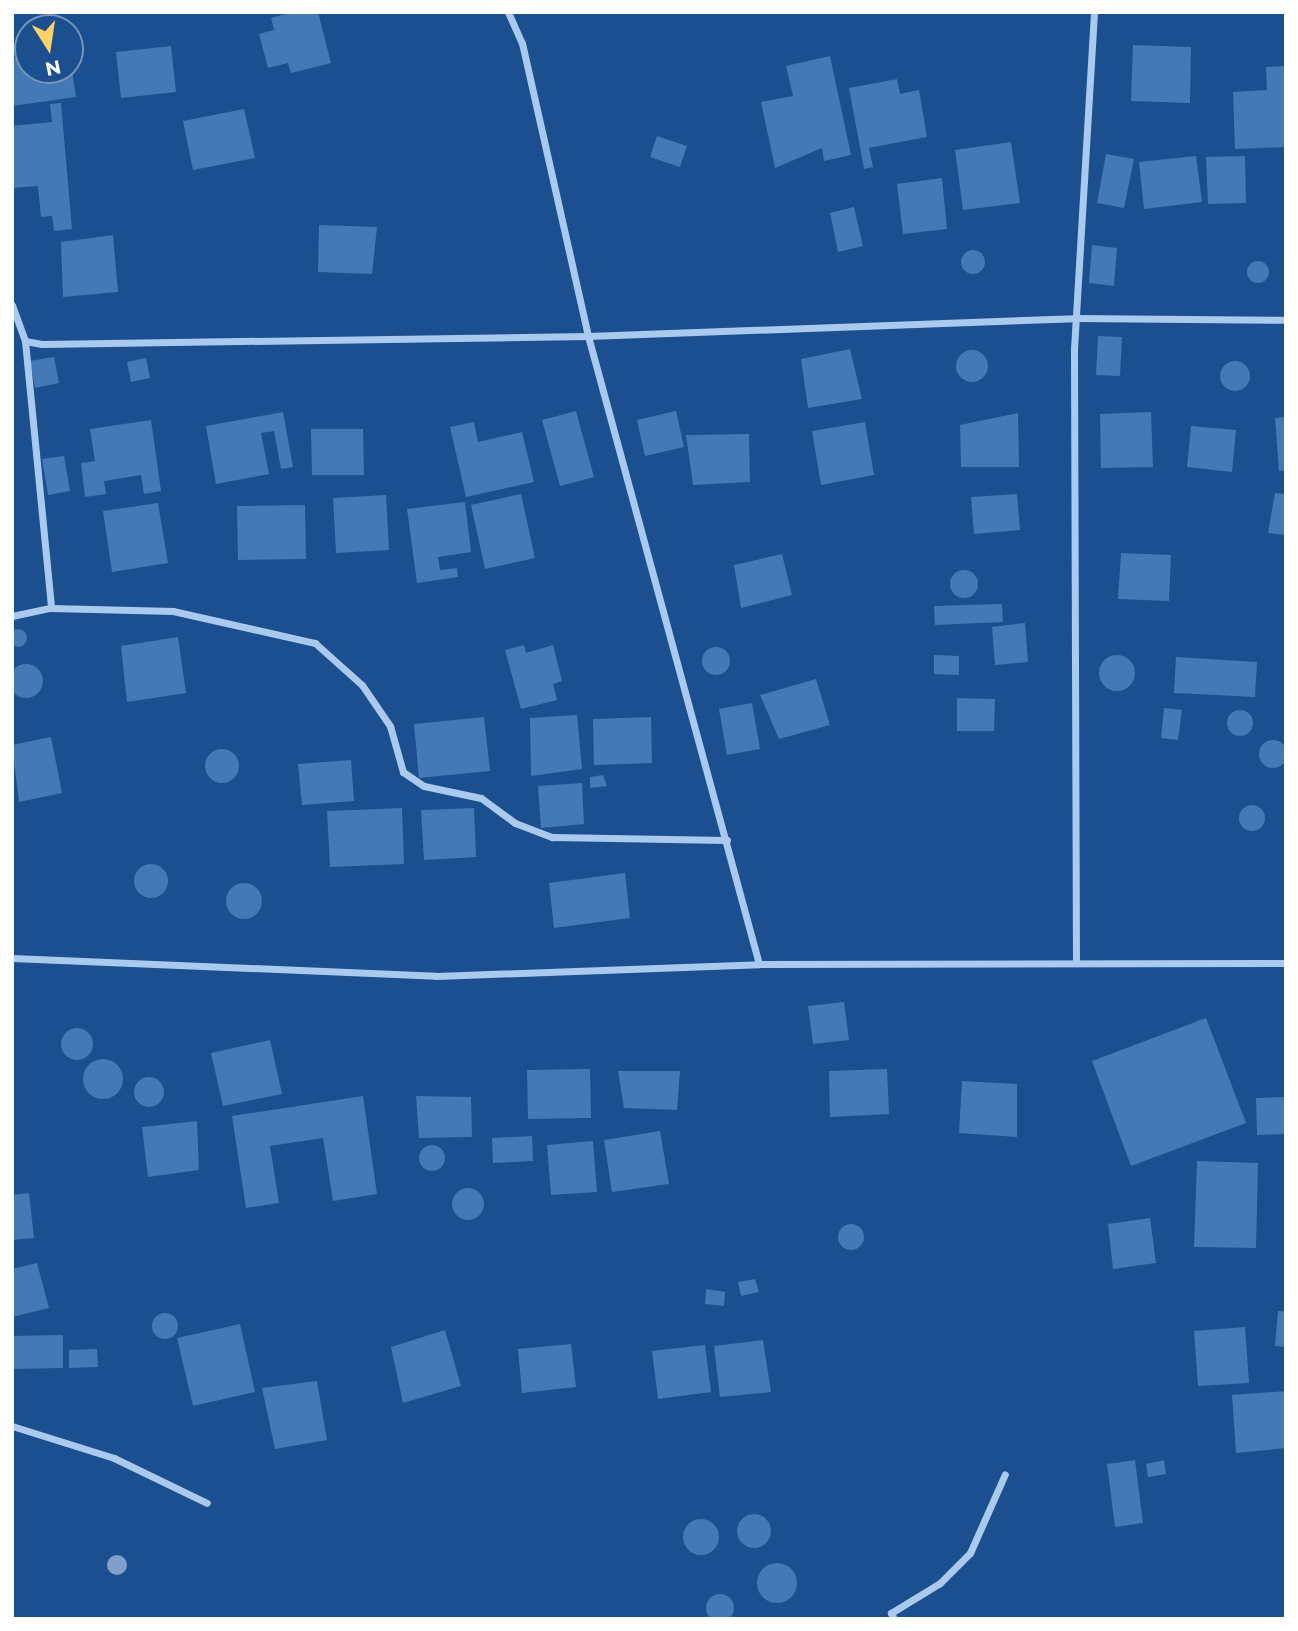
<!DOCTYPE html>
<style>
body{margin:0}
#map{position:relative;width:1298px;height:1631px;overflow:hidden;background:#1b4f8f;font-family:Montserrat,sans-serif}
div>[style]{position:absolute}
.building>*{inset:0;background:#4478b7}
.round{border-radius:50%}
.street>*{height:7px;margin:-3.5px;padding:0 3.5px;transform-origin:3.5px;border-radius:3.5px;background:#a9c9ee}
.trees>*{width:20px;height:20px;margin:-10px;border-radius:50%;background:#7ea0ca}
span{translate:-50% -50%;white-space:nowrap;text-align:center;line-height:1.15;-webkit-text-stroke:7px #1b4f8f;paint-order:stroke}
.frame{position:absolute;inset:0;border:14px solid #fff;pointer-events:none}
.north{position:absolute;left:14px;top:14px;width:70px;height:70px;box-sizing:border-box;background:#1b4f8f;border:2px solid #7695bc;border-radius:50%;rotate:168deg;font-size:19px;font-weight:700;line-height:28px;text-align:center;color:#fff}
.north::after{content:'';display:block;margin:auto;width:24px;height:32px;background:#ffd166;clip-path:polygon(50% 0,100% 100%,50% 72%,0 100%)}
</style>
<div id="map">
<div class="building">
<div style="clip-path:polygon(294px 12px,318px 12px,331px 63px,291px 73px,288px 63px,268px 68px,259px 34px,274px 30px,271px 18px)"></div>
<div style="clip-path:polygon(1133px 45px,1191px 47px,1190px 103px,1131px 101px)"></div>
<div style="clip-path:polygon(171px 46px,176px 92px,121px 98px,116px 52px)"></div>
<div style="clip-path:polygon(28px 56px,28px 70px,72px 70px,76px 97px,12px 106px,12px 59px)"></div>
<div style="clip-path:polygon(830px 56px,851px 155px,824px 161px,822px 148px,775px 168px,761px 102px,793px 96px,786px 66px)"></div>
<div style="clip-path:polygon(1286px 66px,1286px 147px,1235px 149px,1233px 92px,1267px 90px,1266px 67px)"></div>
<div style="clip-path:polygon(897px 79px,900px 94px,919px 90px,927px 137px,869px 148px,873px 167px,864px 169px,849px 88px)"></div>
<div style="clip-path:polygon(61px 103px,72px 229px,54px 231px,52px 216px,41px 217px,38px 186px,12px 188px,12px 126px,52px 122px,50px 104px)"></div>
<div style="clip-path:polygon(244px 109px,255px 158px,193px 170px,183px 121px)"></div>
<div style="clip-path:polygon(657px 136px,687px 146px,680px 167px,650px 157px)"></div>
<div style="clip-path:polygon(1011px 142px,1020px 203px,963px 210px,955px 150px)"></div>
<div style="clip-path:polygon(1106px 154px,1134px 159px,1124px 208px,1097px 203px)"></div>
<div style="clip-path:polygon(1196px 156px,1202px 202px,1144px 209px,1139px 162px)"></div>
<div style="clip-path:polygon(1245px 156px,1246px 203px,1208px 204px,1206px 157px)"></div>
<div style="clip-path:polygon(942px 178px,947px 229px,903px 234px,897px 184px)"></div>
<div style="clip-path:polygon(854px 207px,863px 246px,838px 252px,830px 213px)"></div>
<div style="clip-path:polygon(319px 225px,377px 227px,372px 274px,318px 272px)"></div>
<div style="clip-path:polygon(113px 235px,118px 292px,63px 297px,61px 242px)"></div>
<div style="clip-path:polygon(1092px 245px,1117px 248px,1114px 286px,1089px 283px)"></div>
<div class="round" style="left:961px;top:250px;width:24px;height:24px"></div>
<div class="round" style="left:1247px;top:261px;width:22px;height:22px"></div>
<div style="clip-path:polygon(1098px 336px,1122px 337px,1120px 376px,1096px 375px)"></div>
<div style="clip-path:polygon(850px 349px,862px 399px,808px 408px,801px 359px)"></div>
<div class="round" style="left:956px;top:350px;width:32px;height:32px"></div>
<div style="clip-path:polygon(54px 357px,59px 383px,35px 388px,30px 361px)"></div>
<div style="clip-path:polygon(146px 358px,150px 378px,131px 382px,127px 362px)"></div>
<div class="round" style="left:1220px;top:361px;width:30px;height:30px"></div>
<div style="clip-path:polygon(576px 411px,594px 477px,560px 486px,542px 420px)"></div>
<div style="clip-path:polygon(676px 411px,684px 447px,645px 456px,637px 420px)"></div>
<div style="clip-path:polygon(283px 412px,293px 467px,281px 469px,274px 431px,261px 433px,269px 474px,216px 484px,206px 426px)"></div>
<div style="clip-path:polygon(1151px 412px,1153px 467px,1101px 468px,1100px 414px)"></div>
<div style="clip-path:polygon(1018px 413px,1019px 467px,961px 467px,960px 425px)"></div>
<div style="clip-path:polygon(1286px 417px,1286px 471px,1279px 471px,1275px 418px)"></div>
<div style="clip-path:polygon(151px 420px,161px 491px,144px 494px,141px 475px,104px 481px,106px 494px,85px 497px,81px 463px,95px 461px,90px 429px)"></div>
<div style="clip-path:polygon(474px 422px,478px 442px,522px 432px,534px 482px,466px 497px,450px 427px)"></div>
<div style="clip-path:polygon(865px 422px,874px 475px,821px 485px,812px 431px)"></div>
<div style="clip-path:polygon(1191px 426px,1236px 430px,1232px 472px,1187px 467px)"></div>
<div style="clip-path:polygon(311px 429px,363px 429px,364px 475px,312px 475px)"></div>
<div style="clip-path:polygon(749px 434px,750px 482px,693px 485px,686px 435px)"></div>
<div style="clip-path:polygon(64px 456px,70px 491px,48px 495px,42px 459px)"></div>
<div style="clip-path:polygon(1275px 493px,1286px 494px,1286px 535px,1268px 533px)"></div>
<div style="clip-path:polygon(521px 494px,535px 558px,485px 569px,471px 505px)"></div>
<div style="clip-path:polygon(1017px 494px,1020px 530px,974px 534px,971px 497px)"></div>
<div style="clip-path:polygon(386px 495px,389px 550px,336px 553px,333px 498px)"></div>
<div style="clip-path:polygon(465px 502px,471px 552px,438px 557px,440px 570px,457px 568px,458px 577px,417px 583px,407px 509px)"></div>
<div style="clip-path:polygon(158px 503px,168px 563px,112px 572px,103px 511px)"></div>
<div style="clip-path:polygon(305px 505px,306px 559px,238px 560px,237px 506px)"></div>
<div style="clip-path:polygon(1121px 553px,1171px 555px,1169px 601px,1118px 599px)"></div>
<div style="clip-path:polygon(782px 554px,792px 595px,741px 608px,734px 565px)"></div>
<div class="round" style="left:950px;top:570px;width:28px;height:28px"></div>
<div style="clip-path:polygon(1002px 604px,1003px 622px,935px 625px,934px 606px)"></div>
<div style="clip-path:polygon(1025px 623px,1028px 662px,995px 665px,992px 627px)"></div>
<div class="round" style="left:9px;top:629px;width:18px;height:18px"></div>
<div style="clip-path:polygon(178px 637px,186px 693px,127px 702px,121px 646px)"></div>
<div style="clip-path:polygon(524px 645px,526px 653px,553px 645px,562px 681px,553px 684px,557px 700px,521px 709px,505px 650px)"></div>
<div class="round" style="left:702px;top:647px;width:28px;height:28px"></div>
<div class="round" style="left:1099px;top:655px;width:36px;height:36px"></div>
<div style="clip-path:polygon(934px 655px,959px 656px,959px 675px,934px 674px)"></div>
<div style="clip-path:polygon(1176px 657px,1257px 662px,1255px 697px,1174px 693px)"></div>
<div class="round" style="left:9px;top:664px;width:34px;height:34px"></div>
<div style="clip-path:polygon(816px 679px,830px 725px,779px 739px,760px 695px)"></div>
<div style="clip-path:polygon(957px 698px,995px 699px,994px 731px,957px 731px)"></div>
<div style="clip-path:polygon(752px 703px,760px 749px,727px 755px,719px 709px)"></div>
<div style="clip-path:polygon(1164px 708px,1182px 710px,1178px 740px,1161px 738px)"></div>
<div class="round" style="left:1227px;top:710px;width:26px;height:26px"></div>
<div style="clip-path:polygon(577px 715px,582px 769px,531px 776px,530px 718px)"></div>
<div style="clip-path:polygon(484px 717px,490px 771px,419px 778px,414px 724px)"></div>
<div style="clip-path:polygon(651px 717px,652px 763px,594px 765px,593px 719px)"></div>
<div style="clip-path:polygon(51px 737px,62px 793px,19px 802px,12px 745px)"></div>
<div class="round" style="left:1259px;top:740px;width:28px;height:28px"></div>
<div class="round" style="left:205px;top:749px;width:34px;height:34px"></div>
<div style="clip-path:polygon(351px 760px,354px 801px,302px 805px,298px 764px)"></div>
<div style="clip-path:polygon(603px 775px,607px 786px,590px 788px,590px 777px)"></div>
<div style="clip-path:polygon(582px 783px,584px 824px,541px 828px,538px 786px)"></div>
<div class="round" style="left:1239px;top:805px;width:26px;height:26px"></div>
<div style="clip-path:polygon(402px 808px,404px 864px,330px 867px,327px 811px)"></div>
<div style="clip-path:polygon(474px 808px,476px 857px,424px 860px,421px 810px)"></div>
<div class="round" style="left:134px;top:864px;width:34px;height:34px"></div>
<div style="clip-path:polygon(625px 873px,630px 918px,554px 928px,549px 883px)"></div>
<div class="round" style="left:226px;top:883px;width:36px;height:36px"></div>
<div style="clip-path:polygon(844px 1002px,849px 1040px,813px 1044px,808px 1006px)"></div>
<div style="clip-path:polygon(1206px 1018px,1246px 1123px,1131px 1166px,1092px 1061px)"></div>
<div class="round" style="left:61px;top:1028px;width:32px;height:32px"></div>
<div style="clip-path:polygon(270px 1040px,282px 1094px,223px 1106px,211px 1053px)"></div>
<div class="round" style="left:83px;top:1059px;width:40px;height:40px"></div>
<div style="clip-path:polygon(590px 1069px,591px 1118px,528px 1119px,527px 1070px)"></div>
<div style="clip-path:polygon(887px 1069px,889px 1114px,830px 1117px,829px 1071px)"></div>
<div style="clip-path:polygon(618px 1071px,680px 1071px,677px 1110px,624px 1108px)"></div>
<div class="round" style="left:134px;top:1077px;width:30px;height:30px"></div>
<div style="clip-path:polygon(962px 1081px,1017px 1084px,1017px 1137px,959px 1133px)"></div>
<div style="clip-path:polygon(363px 1096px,377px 1194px,333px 1201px,323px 1138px,270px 1146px,279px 1203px,246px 1208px,232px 1116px)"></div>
<div style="clip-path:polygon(416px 1096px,471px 1097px,472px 1137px,419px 1138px)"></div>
<div style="clip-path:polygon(1286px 1097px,1286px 1134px,1257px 1135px,1256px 1098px)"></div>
<div style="clip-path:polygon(197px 1121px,199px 1170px,148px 1177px,142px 1127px)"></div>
<div style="clip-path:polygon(660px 1131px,669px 1184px,612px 1192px,604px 1140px)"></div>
<div style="clip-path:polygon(532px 1136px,533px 1161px,493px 1163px,492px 1138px)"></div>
<div style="clip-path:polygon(593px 1141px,597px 1192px,551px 1195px,547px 1145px)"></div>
<div class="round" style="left:419px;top:1145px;width:26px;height:26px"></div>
<div style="clip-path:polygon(1197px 1161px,1258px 1163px,1256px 1248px,1194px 1247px)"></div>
<div class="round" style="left:452px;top:1188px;width:32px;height:32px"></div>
<div style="clip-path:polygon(29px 1193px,34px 1238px,12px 1240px,12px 1195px)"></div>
<div style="clip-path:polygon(1150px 1218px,1156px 1263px,1113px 1269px,1108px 1224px)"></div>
<div class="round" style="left:838px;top:1224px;width:26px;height:26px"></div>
<div style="clip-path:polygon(37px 1263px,49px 1308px,12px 1317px,12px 1269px)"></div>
<div style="clip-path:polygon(755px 1279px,759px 1292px,741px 1296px,738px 1282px)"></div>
<div style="clip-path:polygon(706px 1289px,725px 1292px,724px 1306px,705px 1304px)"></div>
<div style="clip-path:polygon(1278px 1311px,1286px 1311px,1286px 1347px,1275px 1346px)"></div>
<div class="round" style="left:152px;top:1313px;width:26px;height:26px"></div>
<div style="clip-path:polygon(240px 1324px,255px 1392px,193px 1406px,177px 1338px)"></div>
<div style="clip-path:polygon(1245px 1327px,1249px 1383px,1198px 1386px,1194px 1331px)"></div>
<div style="clip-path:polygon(445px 1330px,461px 1386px,403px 1403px,391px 1347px)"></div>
<div style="clip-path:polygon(63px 1335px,63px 1368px,12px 1369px,12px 1336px)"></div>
<div style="clip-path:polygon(763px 1340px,771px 1392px,720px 1397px,714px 1346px)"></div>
<div style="clip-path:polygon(571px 1344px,576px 1387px,522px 1393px,518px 1349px)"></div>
<div style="clip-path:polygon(705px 1345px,711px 1392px,658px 1399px,652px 1351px)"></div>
<div style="clip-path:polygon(97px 1349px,98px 1367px,69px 1368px,69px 1350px)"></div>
<div style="clip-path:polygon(317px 1381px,327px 1440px,275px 1449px,262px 1388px)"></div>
<div style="clip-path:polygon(1286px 1391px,1286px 1448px,1236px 1453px,1232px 1395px)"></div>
<div style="clip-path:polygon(1135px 1460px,1143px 1523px,1115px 1527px,1107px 1464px)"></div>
<div style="clip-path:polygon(1164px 1460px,1166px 1474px,1148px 1477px,1146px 1464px)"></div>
<div class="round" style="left:737px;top:1514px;width:34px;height:34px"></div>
<div class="round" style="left:683px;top:1519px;width:36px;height:36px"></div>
<div class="round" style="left:757px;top:1563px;width:40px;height:40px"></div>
<div class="round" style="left:706px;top:1594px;width:28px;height:28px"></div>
</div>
<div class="street">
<div style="left:508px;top:12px;width:34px;rotate:66deg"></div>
<div style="left:522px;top:43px;width:300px;rotate:77.3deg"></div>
<div style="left:588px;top:336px;width:651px;rotate:74.77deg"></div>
<div style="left:12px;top:305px;width:38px;rotate:70deg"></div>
<div style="left:25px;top:341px;width:17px;rotate:10deg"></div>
<div style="left:42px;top:344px;width:546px;rotate:-0.84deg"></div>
<div style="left:588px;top:336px;width:487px;rotate:-2.1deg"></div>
<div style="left:1075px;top:318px;width:211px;rotate:0.5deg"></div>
<div style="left:25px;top:341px;width:268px;rotate:84.4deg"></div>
<div style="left:12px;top:616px;width:40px;rotate:-12deg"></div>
<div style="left:51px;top:608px;width:122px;rotate:1.4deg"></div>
<div style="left:173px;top:611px;width:146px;rotate:12.7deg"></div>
<div style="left:315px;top:643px;width:63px;rotate:41.8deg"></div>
<div style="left:362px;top:685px;width:50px;rotate:55.7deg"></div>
<div style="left:390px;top:726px;width:48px;rotate:74.2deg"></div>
<div style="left:403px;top:772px;width:25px;rotate:34deg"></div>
<div style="left:424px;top:786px;width:58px;rotate:11.9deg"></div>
<div style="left:481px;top:798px;width:42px;rotate:36.3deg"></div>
<div style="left:515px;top:823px;width:40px;rotate:21deg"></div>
<div style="left:552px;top:837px;width:175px;rotate:1deg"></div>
<div style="left:12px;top:958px;width:424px;rotate:2.4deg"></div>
<div style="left:436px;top:976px;width:323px;rotate:-2.1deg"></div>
<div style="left:759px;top:964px;width:527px;rotate:-0.11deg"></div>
<div style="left:1076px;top:963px;width:614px;rotate:-90.19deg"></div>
<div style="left:1074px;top:349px;width:338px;rotate:-86.6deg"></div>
<div style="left:12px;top:1426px;width:107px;rotate:17.4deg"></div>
<div style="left:114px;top:1458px;width:103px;rotate:25.8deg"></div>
<div style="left:894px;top:1619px;width:7px;rotate:-117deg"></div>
<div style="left:891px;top:1613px;width:57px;rotate:-31.5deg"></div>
<div style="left:940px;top:1583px;width:42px;rotate:-45deg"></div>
<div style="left:970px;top:1553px;width:86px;rotate:-66.1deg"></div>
</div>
<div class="trees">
<div style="left:117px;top:1565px"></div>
</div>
<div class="frame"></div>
<div class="north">N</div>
</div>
